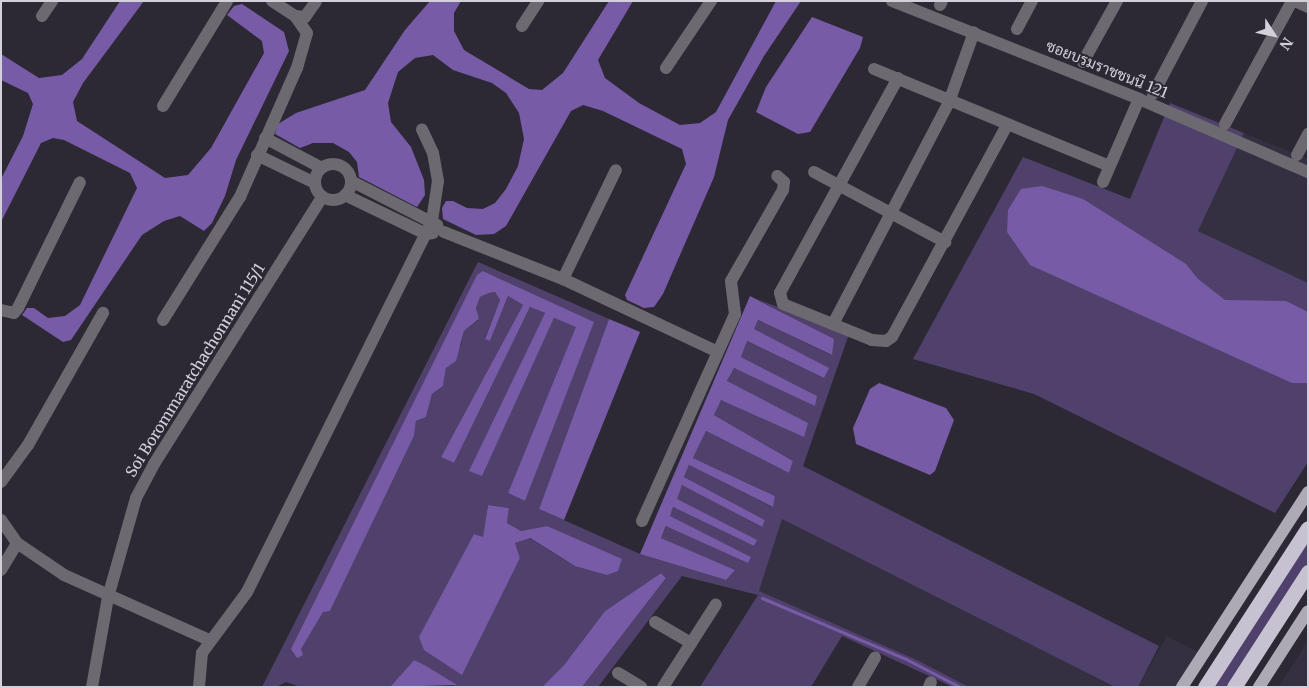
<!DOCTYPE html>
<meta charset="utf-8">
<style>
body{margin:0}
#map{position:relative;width:1309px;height:688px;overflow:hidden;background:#2c2934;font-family:Merriweather,Sarabun,serif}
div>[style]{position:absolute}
.built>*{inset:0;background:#353041}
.green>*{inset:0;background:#50416c}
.water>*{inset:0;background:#775ba7}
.stream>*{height:3px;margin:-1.5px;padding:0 1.5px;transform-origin:1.5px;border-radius:1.5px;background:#775ba7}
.minor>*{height:12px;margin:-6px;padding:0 6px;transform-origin:6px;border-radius:6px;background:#6c6a70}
.minor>.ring{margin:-6px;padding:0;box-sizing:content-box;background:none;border:12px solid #6c6a70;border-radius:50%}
.major>*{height:12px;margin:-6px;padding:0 6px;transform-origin:6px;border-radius:6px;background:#adaab6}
.highway>*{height:15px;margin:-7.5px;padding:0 7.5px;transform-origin:7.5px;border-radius:7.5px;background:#c7c2d1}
span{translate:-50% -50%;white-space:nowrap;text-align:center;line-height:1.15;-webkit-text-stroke:4px #2c2934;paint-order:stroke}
.street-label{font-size:15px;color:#d2d0d8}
.frame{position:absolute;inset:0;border:2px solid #d2d0d8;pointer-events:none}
.north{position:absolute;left:1249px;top:10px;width:50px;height:50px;-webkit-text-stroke:4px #2c2934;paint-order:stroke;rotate:125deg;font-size:14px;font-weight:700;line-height:20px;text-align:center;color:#d2d0d8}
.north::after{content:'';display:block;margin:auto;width:18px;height:22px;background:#d2d0d8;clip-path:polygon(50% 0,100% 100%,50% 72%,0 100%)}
</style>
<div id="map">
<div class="built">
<div style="clip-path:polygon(1244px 133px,1308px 159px,1308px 283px,1198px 231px)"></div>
<div style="clip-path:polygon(782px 519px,1115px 687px,969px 687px,917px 660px,759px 591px)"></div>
<div style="clip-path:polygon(1167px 636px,1198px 652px,1176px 687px,1138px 687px)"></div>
<div style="clip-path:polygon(1308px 641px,1308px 687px,1278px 687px,1290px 669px)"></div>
</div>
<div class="green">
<div style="clip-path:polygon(1170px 103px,1244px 133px,1198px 231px,1308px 283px,1308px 462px,1275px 513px,1034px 394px,913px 359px,1023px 157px,1130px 199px)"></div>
<div style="clip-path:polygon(evenodd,478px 262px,609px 319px,539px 509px,640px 554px,726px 580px,734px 570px,661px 538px,667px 525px,751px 557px,669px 516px,673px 507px,754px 546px,756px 540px,676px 499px,682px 484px,761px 527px,765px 520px,684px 477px,689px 465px,772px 507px,775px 496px,693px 458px,706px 431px,789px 473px,793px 461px,714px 415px,720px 400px,807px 423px,727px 382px,733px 368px,817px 396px,741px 357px,746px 341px,824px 378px,828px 368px,753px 329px,757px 320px,831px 355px,833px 339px,757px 299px,849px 334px,803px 466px,1159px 646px,1138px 687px,1115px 687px,782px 519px,759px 591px,917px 660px,969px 687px,953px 687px,842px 636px,811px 687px,700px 687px,758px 595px,682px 576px,598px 687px,582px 687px,666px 578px,661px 573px,605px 611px,564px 665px,542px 687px,456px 687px,414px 660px,390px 687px,300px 687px,286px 682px,276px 687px,262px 687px,478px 262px,483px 271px,593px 322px,525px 501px,508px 493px,577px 327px,554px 318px,482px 475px,470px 470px,545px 313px,530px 307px,454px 463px,441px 457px,523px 305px,508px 296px,490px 341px,485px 338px,500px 300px,495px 292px,489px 293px,480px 297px,476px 308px,479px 320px,464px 331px,461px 345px,446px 368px,443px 386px,432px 394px,426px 417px,416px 421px,414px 436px,330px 611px,323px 611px,301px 649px,483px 271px,478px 262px,488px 505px,509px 508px,507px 523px,521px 531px,548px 526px,575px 566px,529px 538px,515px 543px,520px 558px,461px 675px,475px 534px,483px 538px,488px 505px)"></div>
<div style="clip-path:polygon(1308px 542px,1308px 563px,1294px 585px,1228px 687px,1214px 687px)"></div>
</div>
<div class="water">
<div style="clip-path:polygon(120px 1px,144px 1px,83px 83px,73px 102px,77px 121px,165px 178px,188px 175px,211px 148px,264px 53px,262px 41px,227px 15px,234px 6px,242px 4px,284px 32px,289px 51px,236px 160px,225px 196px,212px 223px,204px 231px,180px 216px,164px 221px,142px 235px,71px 340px,63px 342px,22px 315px,27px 308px,34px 308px,48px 318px,65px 316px,80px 305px,137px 188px,130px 173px,64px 140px,53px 138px,41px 143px,1px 222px,1px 179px,23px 136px,33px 104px,28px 93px,1px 80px,1px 54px,39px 78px,62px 75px,82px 59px)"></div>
<div style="clip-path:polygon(430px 1px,461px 1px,454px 13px,454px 31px,464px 50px,529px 89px,542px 90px,563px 73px,609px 1px,633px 1px,598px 60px,605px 78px,639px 103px,680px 125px,700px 123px,716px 112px,776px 1px,801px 1px,764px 56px,728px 120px,714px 177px,663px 294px,654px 307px,644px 308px,627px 300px,625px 295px,686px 164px,682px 149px,603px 111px,583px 105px,571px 111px,506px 226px,494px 234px,476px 235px,443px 219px,442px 208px,446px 201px,453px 201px,467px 208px,483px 209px,495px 203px,506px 189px,518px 166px,524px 139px,519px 113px,506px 93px,492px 83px,453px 70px,433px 55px,415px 58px,398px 72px,388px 103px,391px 122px,411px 147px,424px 180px,425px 195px,417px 207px,359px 177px,357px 162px,349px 152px,333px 143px,313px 143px,300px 148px,275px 134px,278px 124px,296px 113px,365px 90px,405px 30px)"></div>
<div style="clip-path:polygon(812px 17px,863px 37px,860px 48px,810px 132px,798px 134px,756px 112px,766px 87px)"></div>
<div style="clip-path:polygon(1042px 186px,1083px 199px,1186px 264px,1198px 279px,1225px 300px,1286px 301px,1308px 312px,1308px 383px,1292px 383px,1030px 265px,1007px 232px,1008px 210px,1021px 189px)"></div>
<div style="clip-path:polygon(483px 271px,594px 322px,525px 501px,508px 493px,576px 327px,554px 318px,482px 476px,469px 471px,545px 313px,530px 307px,454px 463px,441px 457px,523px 305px,508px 296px,490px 341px,485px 339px,500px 300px,495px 292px,489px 293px,480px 297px,476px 308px,479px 319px,464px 331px,456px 361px,446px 368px,443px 386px,432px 394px,426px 417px,416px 421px,414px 436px,330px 611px,323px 612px,301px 649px,303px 655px,297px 658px,291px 649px,477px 275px)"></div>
<div style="clip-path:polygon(750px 296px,834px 339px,832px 355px,758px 320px,754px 329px,829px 368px,824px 378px,747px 341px,741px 357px,817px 396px,815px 406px,734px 368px,727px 381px,808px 423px,804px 437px,721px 400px,714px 415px,793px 461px,789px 473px,706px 431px,693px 458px,775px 496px,773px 507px,689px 465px,684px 477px,765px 520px,762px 527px,682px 485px,677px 499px,757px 540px,754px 546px,673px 507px,670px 516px,751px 557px,748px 563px,666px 526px,661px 538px,735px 570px,726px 580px,640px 554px)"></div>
<div style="clip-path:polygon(609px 319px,640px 332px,564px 520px,539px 509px)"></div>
<div style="clip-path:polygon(879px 383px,946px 408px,954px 420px,935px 471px,930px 475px,856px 444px,853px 428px,870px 389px)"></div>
<div style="clip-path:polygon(488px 505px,509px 508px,507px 523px,521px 531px,547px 526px,622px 559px,618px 571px,607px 575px,575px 566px,530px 538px,515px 543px,520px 558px,462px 675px,424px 650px,419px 637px,474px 534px,483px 537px)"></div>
<div style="clip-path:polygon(661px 573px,666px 578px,582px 687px,542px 687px,564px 665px,605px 611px)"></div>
<div style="clip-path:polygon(414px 660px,426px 666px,457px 685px,390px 687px)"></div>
</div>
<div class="stream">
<div style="left:762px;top:598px;width:156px;rotate:23deg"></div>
<div style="left:906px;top:659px;width:61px;rotate:27.4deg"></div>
</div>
<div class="minor">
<div style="left:272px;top:1px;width:27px;rotate:33deg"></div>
<div style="left:295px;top:16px;width:10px;rotate:6deg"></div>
<div style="left:305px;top:17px;width:19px;rotate:-55deg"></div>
<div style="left:892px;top:1px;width:266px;rotate:21.6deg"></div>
<div style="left:1139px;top:99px;width:184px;rotate:23.4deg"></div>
<div style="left:1295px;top:1px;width:14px;rotate:25deg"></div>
<div style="left:940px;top:5px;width:4px;rotate:-63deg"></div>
<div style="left:42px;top:16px;width:18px;rotate:-56deg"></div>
<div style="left:522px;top:26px;width:30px;rotate:-57deg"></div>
<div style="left:1017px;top:29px;width:32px;rotate:-62deg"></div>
<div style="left:1083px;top:62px;width:70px;rotate:-60.9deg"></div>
<div style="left:666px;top:68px;width:81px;rotate:-56.1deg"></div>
<div style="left:874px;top:69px;width:254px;rotate:22.4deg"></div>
<div style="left:898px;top:78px;width:245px;rotate:118.8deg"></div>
<div style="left:780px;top:293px;width:11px;rotate:75deg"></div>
<div style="left:783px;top:304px;width:96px;rotate:22deg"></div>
<div style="left:872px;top:340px;width:14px;rotate:4deg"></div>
<div style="left:886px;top:341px;width:7px;rotate:-34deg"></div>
<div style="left:892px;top:337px;width:241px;rotate:-61.5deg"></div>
<div style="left:1153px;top:94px;width:105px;rotate:-62.2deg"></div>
<div style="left:163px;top:106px;width:123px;rotate:-58.6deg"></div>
<div style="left:1225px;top:124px;width:140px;rotate:-61.4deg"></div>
<div style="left:265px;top:138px;width:64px;rotate:27.8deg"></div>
<div style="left:257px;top:155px;width:64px;rotate:25.8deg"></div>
<div style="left:1297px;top:155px;width:24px;rotate:-62deg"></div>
<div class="ring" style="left:315px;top:164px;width:24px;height:24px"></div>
<div style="left:814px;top:172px;width:149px;rotate:28.1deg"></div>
<div style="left:351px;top:181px;width:97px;rotate:27.1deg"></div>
<div style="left:1103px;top:182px;width:90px;rotate:-66.6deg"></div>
<div style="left:345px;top:195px;width:90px;rotate:25.7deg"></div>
<div style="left:426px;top:234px;width:7px;rotate:-8deg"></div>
<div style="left:444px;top:232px;width:128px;rotate:21.6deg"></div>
<div style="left:563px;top:279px;width:171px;rotate:25.2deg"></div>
<div style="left:563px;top:279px;width:121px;rotate:-64.1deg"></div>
<div style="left:1px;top:310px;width:13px;rotate:13deg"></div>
<div style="left:14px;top:313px;width:6px;rotate:-51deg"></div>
<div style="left:18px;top:308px;width:140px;rotate:-63.8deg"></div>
<div style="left:163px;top:320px;width:145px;rotate:-58deg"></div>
<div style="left:240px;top:197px;width:141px;rotate:-66.2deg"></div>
<div style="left:297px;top:68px;width:36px;rotate:-74deg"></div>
<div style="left:307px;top:33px;width:21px;rotate:-125deg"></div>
<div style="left:833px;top:324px;width:250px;rotate:-62.4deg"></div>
<div style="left:949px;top:102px;width:74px;rotate:-70.3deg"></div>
<div style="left:1px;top:482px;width:46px;rotate:-53.9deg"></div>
<div style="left:28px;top:445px;width:152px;rotate:-60.4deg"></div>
<div style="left:1px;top:520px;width:28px;rotate:55deg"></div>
<div style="left:17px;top:543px;width:57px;rotate:34.2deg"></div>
<div style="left:64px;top:575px;width:159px;rotate:24.1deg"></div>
<div style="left:642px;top:521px;width:227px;rotate:-65.8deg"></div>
<div style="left:735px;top:314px;width:33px;rotate:-97deg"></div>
<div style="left:731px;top:281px;width:105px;rotate:-60.3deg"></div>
<div style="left:783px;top:190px;width:8px;rotate:-83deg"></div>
<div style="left:784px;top:182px;width:9px;rotate:-139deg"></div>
<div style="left:1px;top:570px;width:31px;rotate:-59deg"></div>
<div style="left:655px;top:622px;width:42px;rotate:30.3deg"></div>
<div style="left:618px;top:673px;width:27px;rotate:31deg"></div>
<div style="left:92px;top:687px;width:91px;rotate:-79.9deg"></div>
<div style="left:108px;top:597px;width:103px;rotate:-74.2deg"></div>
<div style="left:136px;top:498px;width:38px;rotate:-62deg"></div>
<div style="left:154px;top:464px;width:315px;rotate:-57.8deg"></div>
<div style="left:199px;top:687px;width:34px;rotate:-85deg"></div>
<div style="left:202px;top:653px;width:76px;rotate:-53.6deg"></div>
<div style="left:247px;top:592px;width:415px;rotate:-63.5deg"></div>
<div style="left:432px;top:221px;width:40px;rotate:-81.5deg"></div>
<div style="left:438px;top:181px;width:28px;rotate:-100deg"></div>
<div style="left:433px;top:153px;width:26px;rotate:-115deg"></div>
<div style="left:663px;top:687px;width:98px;rotate:-57.4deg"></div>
<div style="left:858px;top:687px;width:34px;rotate:-60deg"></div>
<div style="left:929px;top:687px;width:5px;rotate:-68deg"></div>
</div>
<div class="major">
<div style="left:1182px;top:687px;width:232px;rotate:-57.1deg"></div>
<div style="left:1259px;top:687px;width:90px;rotate:-57.2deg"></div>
</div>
<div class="highway">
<div style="left:1205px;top:687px;width:189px;rotate:-57.1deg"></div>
<div style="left:1234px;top:687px;width:137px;rotate:-57.2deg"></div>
</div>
<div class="street-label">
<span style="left:1107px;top:69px;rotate:22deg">ซอยบรมราชชนนี 121</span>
<span style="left:195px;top:370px;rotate:-58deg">Soi Borommaratchachonnani 115/1</span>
</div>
<div class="frame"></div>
<div class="north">N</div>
</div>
